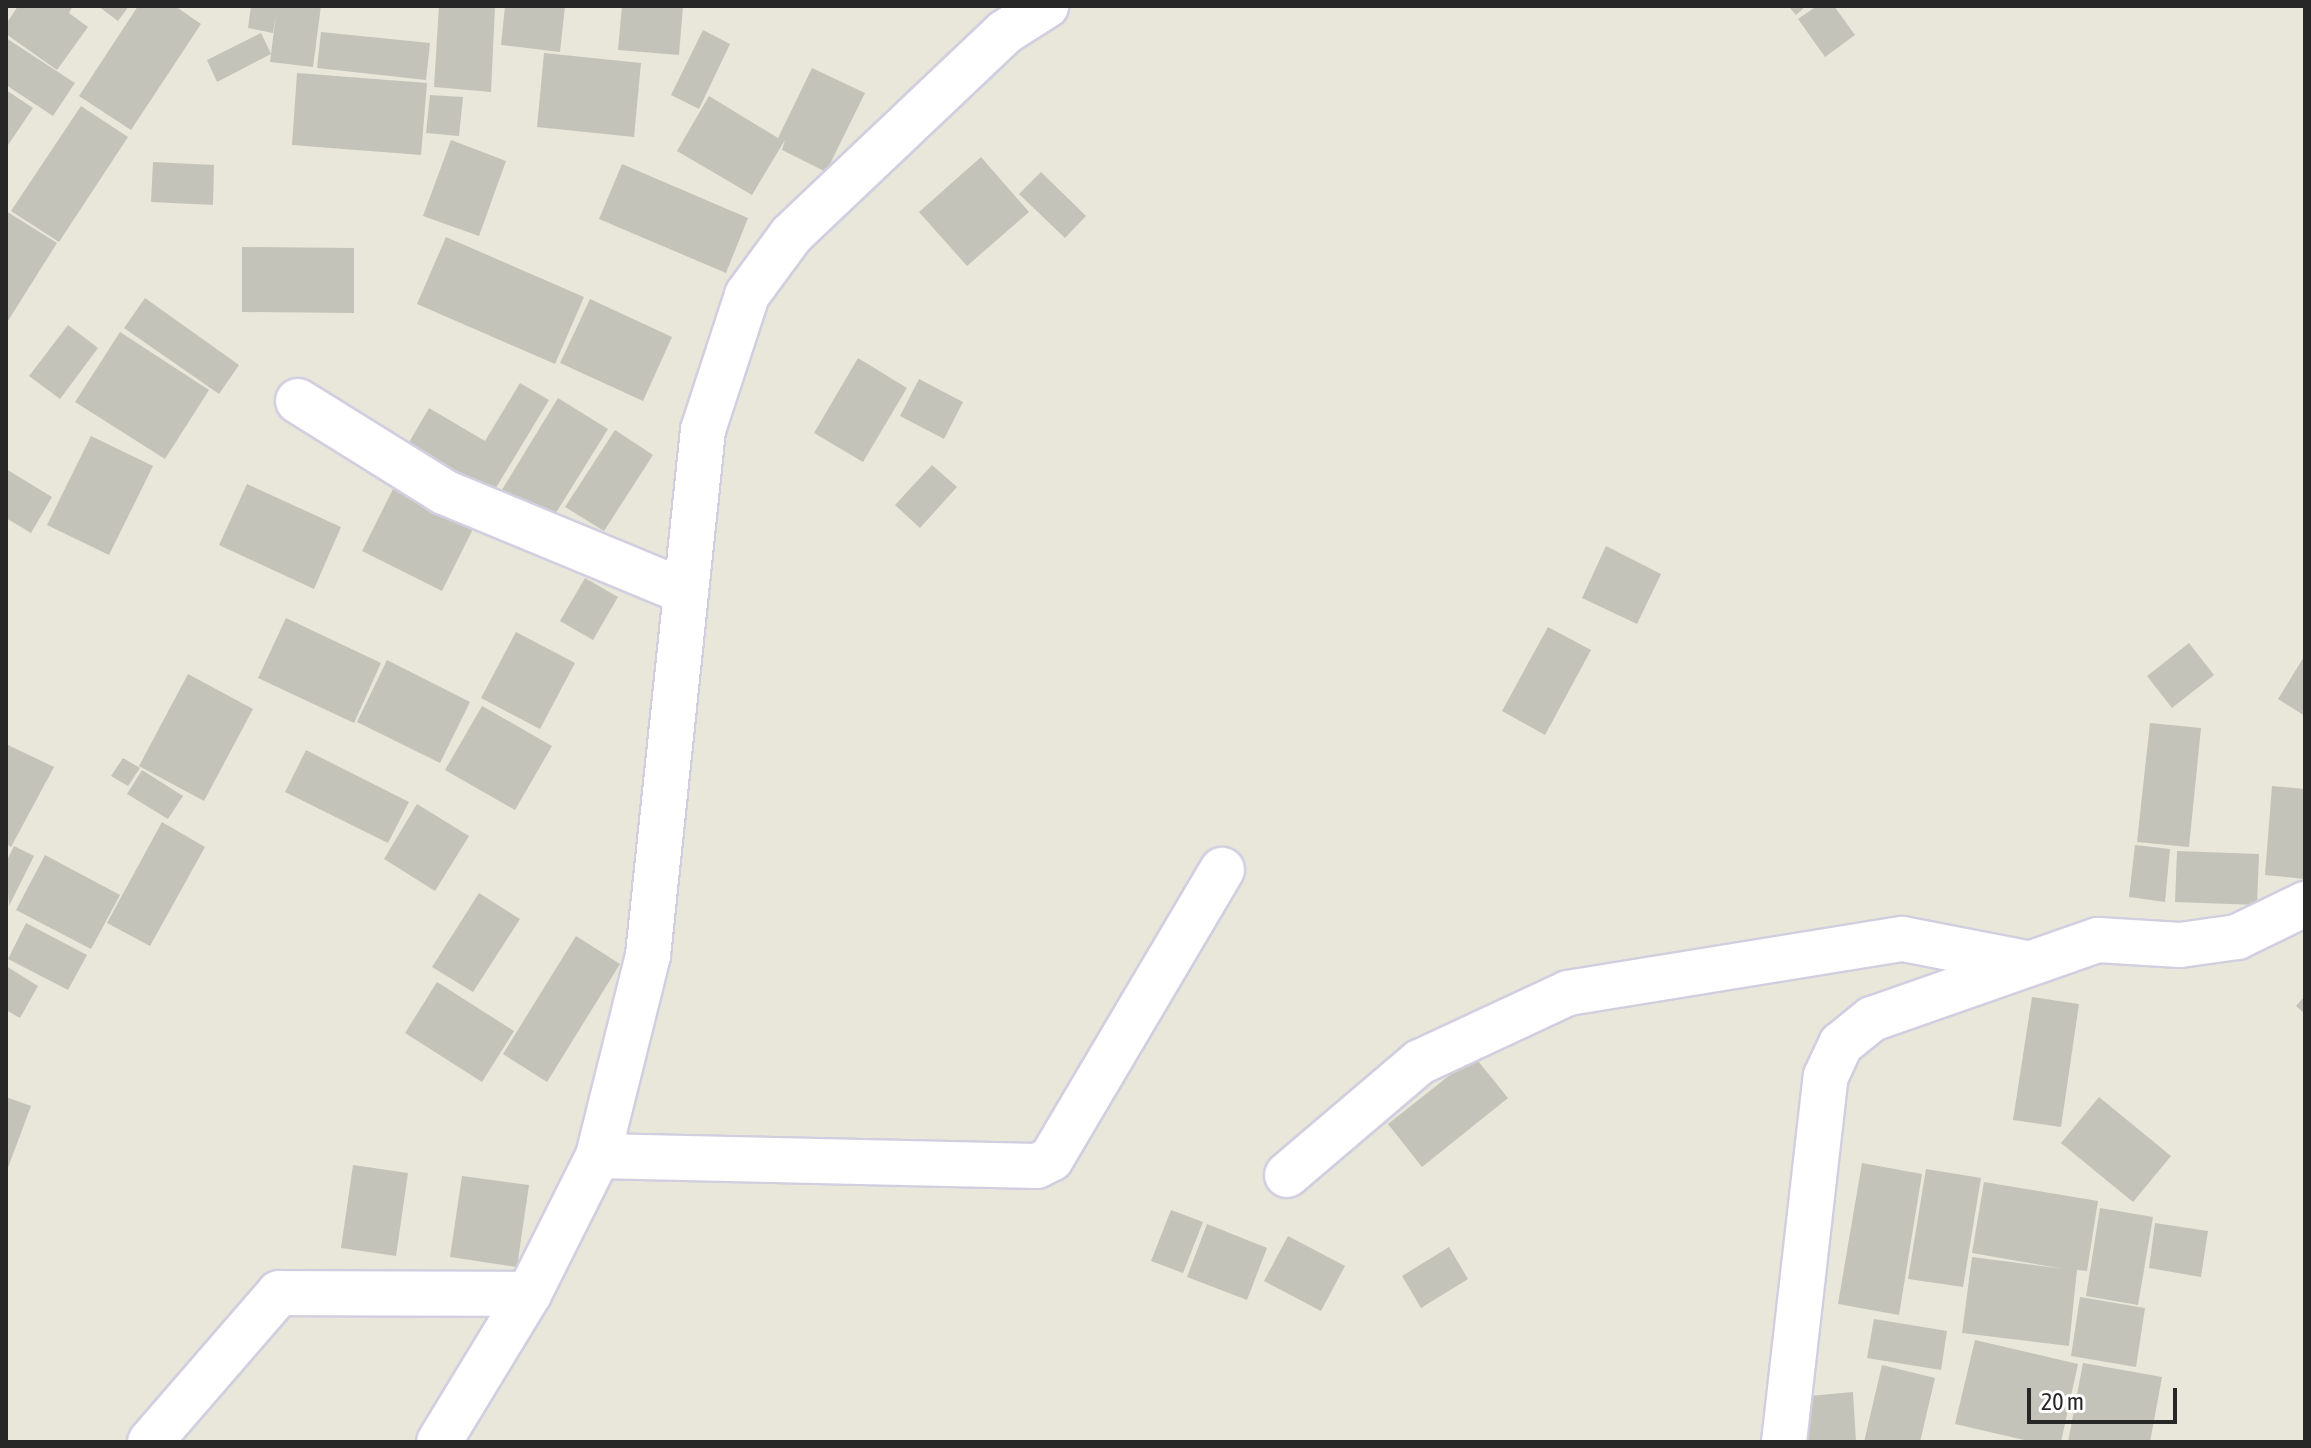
<!DOCTYPE html>
<style>
body{margin:0}
#map{position:relative;width:2311px;height:1448px;overflow:hidden;background:#e8e7da;font-family:"Asap Condensed",sans-serif}
div>[style]{position:absolute}
.building>*{inset:0;background:#c4c3b9}
.roads{filter:drop-shadow(2px 0 #d1cfdf) drop-shadow(-2px 0 #d1cfdf) drop-shadow(0 2px #d1cfdf) drop-shadow(0 -2px #d1cfdf)}
.minor>*{height:44px;margin:-22px;padding:0 22px;transform-origin:22px;border-radius:22px;background:#fff}
span{translate:-50% -50%;white-space:nowrap;text-align:center;line-height:1.15;-webkit-text-stroke:7px #fff;paint-order:stroke}
.frame{position:absolute;inset:0;border:8px solid #272727;pointer-events:none}
.scale{position:absolute;left:2027px;top:1388px;width:150px;height:36px;box-sizing:border-box;border:4px solid #272727;border-top:0;padding-left:10px;font-size:24px;line-height:28px;white-space:nowrap;color:#272727;-webkit-text-stroke:6px #fff;paint-order:stroke}
</style>
<div id="map">
<div class="building">
<div style="clip-path:polygon(18px 6px,73px 6px,69px 13px,88px 27px,57px 70px,6px 34px,6px 24px)"></div>
<div style="clip-path:polygon(98px 6px,129px 6px,118px 21px)"></div>
<div style="clip-path:polygon(138px 6px,175px 6px,201px 24px,131px 130px,79px 96px)"></div>
<div style="clip-path:polygon(251px 6px,321px 6px,313px 67px,270px 62px,276px 15px,273px 33px,248px 28px)"></div>
<div style="clip-path:polygon(439px 6px,495px 6px,491px 92px,434px 87px)"></div>
<div style="clip-path:polygon(505px 6px,565px 6px,560px 52px,501px 45px)"></div>
<div style="clip-path:polygon(622px 6px,683px 6px,679px 55px,618px 50px)"></div>
<div style="clip-path:polygon(1788px 6px,1806px 6px,1796px 15px)"></div>
<div style="clip-path:polygon(1817px 6px,1834px 6px,1855px 35px,1825px 57px,1798px 19px)"></div>
<div style="clip-path:polygon(703px 30px,730px 44px,699px 109px,671px 95px)"></div>
<div style="clip-path:polygon(321px 32px,430px 43px,426px 80px,317px 68px)"></div>
<div style="clip-path:polygon(261px 33px,271px 54px,217px 82px,207px 60px)"></div>
<div style="clip-path:polygon(6px 38px,75px 83px,53px 116px,6px 85px)"></div>
<div style="clip-path:polygon(544px 53px,641px 63px,634px 137px,537px 127px)"></div>
<div style="clip-path:polygon(812px 68px,865px 93px,826px 172px,782px 150px,785px 140px,752px 195px,677px 151px,709px 96px,778px 138px)"></div>
<div style="clip-path:polygon(297px 73px,427px 83px,421px 155px,292px 145px)"></div>
<div style="clip-path:polygon(6px 90px,33px 108px,6px 148px)"></div>
<div style="clip-path:polygon(430px 95px,463px 97px,459px 136px,426px 133px)"></div>
<div style="clip-path:polygon(81px 106px,128px 137px,59px 242px,11px 211px)"></div>
<div style="clip-path:polygon(451px 140px,506px 161px,479px 236px,423px 216px)"></div>
<div style="clip-path:polygon(981px 157px,1029px 212px,967px 266px,919px 212px)"></div>
<div style="clip-path:polygon(153px 162px,214px 165px,213px 205px,151px 202px)"></div>
<div style="clip-path:polygon(622px 164px,748px 218px,726px 273px,599px 219px)"></div>
<div style="clip-path:polygon(1041px 172px,1086px 216px,1065px 238px,1019px 194px)"></div>
<div style="clip-path:polygon(6px 211px,57px 243px,6px 324px)"></div>
<div style="clip-path:polygon(446px 237px,584px 297px,555px 364px,417px 304px)"></div>
<div style="clip-path:polygon(242px 247px,354px 248px,354px 313px,242px 312px)"></div>
<div style="clip-path:polygon(145px 298px,239px 365px,219px 394px,124px 328px)"></div>
<div style="clip-path:polygon(590px 299px,672px 337px,643px 401px,560px 363px)"></div>
<div style="clip-path:polygon(68px 325px,98px 348px,60px 399px,29px 376px)"></div>
<div style="clip-path:polygon(120px 332px,209px 390px,165px 459px,75px 402px)"></div>
<div style="clip-path:polygon(858px 358px,907px 388px,863px 462px,814px 433px)"></div>
<div style="clip-path:polygon(919px 379px,963px 402px,944px 439px,900px 416px)"></div>
<div style="clip-path:polygon(520px 383px,549px 400px,488px 501px,404px 451px,429px 408px,485px 441px)"></div>
<div style="clip-path:polygon(558px 398px,608px 429px,546px 529px,497px 498px)"></div>
<div style="clip-path:polygon(615px 430px,653px 455px,604px 531px,565px 507px)"></div>
<div style="clip-path:polygon(91px 436px,153px 466px,109px 555px,47px 525px)"></div>
<div style="clip-path:polygon(932px 465px,957px 487px,920px 528px,895px 505px)"></div>
<div style="clip-path:polygon(6px 469px,52px 497px,31px 533px,6px 518px)"></div>
<div style="clip-path:polygon(247px 484px,341px 527px,314px 589px,219px 545px)"></div>
<div style="clip-path:polygon(394px 487px,474px 527px,442px 591px,362px 551px)"></div>
<div style="clip-path:polygon(1606px 546px,1661px 574px,1637px 624px,1582px 598px)"></div>
<div style="clip-path:polygon(585px 578px,618px 597px,593px 640px,560px 621px)"></div>
<div style="clip-path:polygon(286px 618px,381px 663px,354px 723px,258px 678px)"></div>
<div style="clip-path:polygon(1548px 627px,1591px 650px,1545px 735px,1502px 711px)"></div>
<div style="clip-path:polygon(516px 632px,575px 663px,540px 729px,481px 698px)"></div>
<div style="clip-path:polygon(2189px 643px,2214px 675px,2172px 708px,2147px 676px)"></div>
<div style="clip-path:polygon(2305px 655px,2305px 716px,2278px 699px)"></div>
<div style="clip-path:polygon(387px 660px,470px 702px,440px 763px,357px 722px)"></div>
<div style="clip-path:polygon(188px 674px,253px 709px,204px 801px,139px 766px)"></div>
<div style="clip-path:polygon(482px 706px,552px 746px,515px 810px,445px 770px)"></div>
<div style="clip-path:polygon(2150px 723px,2201px 728px,2189px 847px,2137px 842px)"></div>
<div style="clip-path:polygon(6px 744px,54px 767px,11px 847px,6px 844px)"></div>
<div style="clip-path:polygon(306px 750px,409px 802px,388px 843px,285px 792px)"></div>
<div style="clip-path:polygon(123px 758px,140px 768px,128px 786px,111px 776px)"></div>
<div style="clip-path:polygon(142px 770px,183px 796px,168px 819px,127px 794px)"></div>
<div style="clip-path:polygon(2272px 786px,2305px 789px,2305px 879px,2265px 875px)"></div>
<div style="clip-path:polygon(417px 804px,469px 836px,435px 891px,384px 859px)"></div>
<div style="clip-path:polygon(162px 822px,205px 847px,150px 946px,107px 923px)"></div>
<div style="clip-path:polygon(2135px 845px,2170px 849px,2165px 902px,2129px 897px)"></div>
<div style="clip-path:polygon(14px 846px,34px 856px,9px 906px,6px 862px)"></div>
<div style="clip-path:polygon(2177px 851px,2259px 854px,2257px 905px,2175px 902px)"></div>
<div style="clip-path:polygon(45px 855px,120px 895px,91px 949px,16px 910px)"></div>
<div style="clip-path:polygon(479px 893px,520px 919px,473px 992px,432px 967px)"></div>
<div style="clip-path:polygon(26px 923px,87px 955px,68px 990px,8px 959px)"></div>
<div style="clip-path:polygon(576px 936px,620px 964px,547px 1082px,503px 1054px)"></div>
<div style="clip-path:polygon(6px 966px,38px 986px,20px 1018px,6px 1010px)"></div>
<div style="clip-path:polygon(437px 982px,514px 1031px,482px 1082px,405px 1033px)"></div>
<div style="clip-path:polygon(2305px 996px,2305px 1014px,2296px 1006px)"></div>
<div style="clip-path:polygon(2032px 997px,2079px 1004px,2061px 1127px,2013px 1120px)"></div>
<div style="clip-path:polygon(1474px 1056px,1508px 1098px,1422px 1167px,1388px 1124px)"></div>
<div style="clip-path:polygon(6px 1097px,31px 1106px,6px 1173px)"></div>
<div style="clip-path:polygon(2099px 1097px,2171px 1156px,2133px 1202px,2061px 1143px)"></div>
<div style="clip-path:polygon(1862px 1163px,1922px 1174px,1899px 1315px,1838px 1304px)"></div>
<div style="clip-path:polygon(353px 1165px,408px 1173px,396px 1256px,341px 1248px)"></div>
<div style="clip-path:polygon(1926px 1169px,1981px 1178px,1963px 1287px,1908px 1279px)"></div>
<div style="clip-path:polygon(462px 1176px,529px 1185px,517px 1267px,450px 1257px)"></div>
<div style="clip-path:polygon(1984px 1182px,2098px 1201px,2087px 1271px,2077px 1270px,2069px 1346px,1962px 1333px,1972px 1257px,2064px 1269px,1972px 1253px)"></div>
<div style="clip-path:polygon(2100px 1208px,2153px 1217px,2138px 1305px,2086px 1296px)"></div>
<div style="clip-path:polygon(1171px 1210px,1203px 1222px,1183px 1273px,1151px 1261px)"></div>
<div style="clip-path:polygon(2155px 1223px,2208px 1231px,2201px 1277px,2149px 1268px)"></div>
<div style="clip-path:polygon(1207px 1224px,1267px 1248px,1247px 1300px,1187px 1277px)"></div>
<div style="clip-path:polygon(1288px 1236px,1345px 1266px,1321px 1311px,1264px 1281px)"></div>
<div style="clip-path:polygon(1449px 1247px,1468px 1279px,1421px 1308px,1402px 1276px)"></div>
<div style="clip-path:polygon(2080px 1297px,2145px 1308px,2136px 1367px,2071px 1356px)"></div>
<div style="clip-path:polygon(1874px 1319px,1947px 1331px,1941px 1370px,1867px 1358px)"></div>
<div style="clip-path:polygon(1975px 1340px,2078px 1364px,2061px 1442px,2033px 1442px,1955px 1424px)"></div>
<div style="clip-path:polygon(2083px 1363px,2162px 1377px,2150px 1442px,2068px 1442px)"></div>
<div style="clip-path:polygon(1882px 1365px,1935px 1378px,1920px 1442px,1864px 1442px)"></div>
<div style="clip-path:polygon(1853px 1392px,1856px 1442px,1804px 1442px,1799px 1397px)"></div>
</div>
<div class="roads">
<div class="minor">
<div style="left:298px;top:401px;width:172px;rotate:31.9deg"></div>
<div style="left:444px;top:492px;width:262px;rotate:22.5deg"></div>
<div style="left:598px;top:1156px;width:439px;rotate:1.3deg"></div>
<div style="left:1037px;top:1166px;width:16px;rotate:-27deg"></div>
<div style="left:1051px;top:1159px;width:336px;rotate:-59.4deg"></div>
<div style="left:1287px;top:1175px;width:175px;rotate:-40.4deg"></div>
<div style="left:1420px;top:1062px;width:163px;rotate:-25deg"></div>
<div style="left:1568px;top:993px;width:339px;rotate:-9.2deg"></div>
<div style="left:1903px;top:939px;width:126px;rotate:11deg"></div>
<div style="left:150px;top:1442px;width:197px;rotate:-49.1deg"></div>
<div style="left:279px;top:1293px;width:250px;rotate:0.2deg"></div>
<div style="left:439px;top:1442px;width:173px;rotate:-58.7deg"></div>
<div style="left:529px;top:1294px;width:154px;rotate:-63.4deg"></div>
<div style="left:598px;top:1156px;width:207px;rotate:-76deg"></div>
<div style="left:648px;top:955px;width:528px;rotate:-84.02deg"></div>
<div style="left:703px;top:430px;width:142px;rotate:-71.9deg"></div>
<div style="left:747px;top:295px;width:74px;rotate:-53.7deg"></div>
<div style="left:791px;top:235px;width:295px;rotate:-43.5deg"></div>
<div style="left:1005px;top:32px;width:49px;rotate:-32.4deg"></div>
<div style="left:1784px;top:1442px;width:368px;rotate:-83.5deg"></div>
<div style="left:1826px;top:1076px;width:35px;rotate:-65deg"></div>
<div style="left:1841px;top:1044px;width:40px;rotate:-39deg"></div>
<div style="left:1872px;top:1019px;width:239px;rotate:-19.3deg"></div>
<div style="left:2098px;top:940px;width:82px;rotate:3.5deg"></div>
<div style="left:2180px;top:945px;width:58px;rotate:-8deg"></div>
<div style="left:2237px;top:937px;width:76px;rotate:-25.9deg"></div>
</div>
</div>
<div class="frame"></div>
<div class="scale">20 m</div>
</div>
